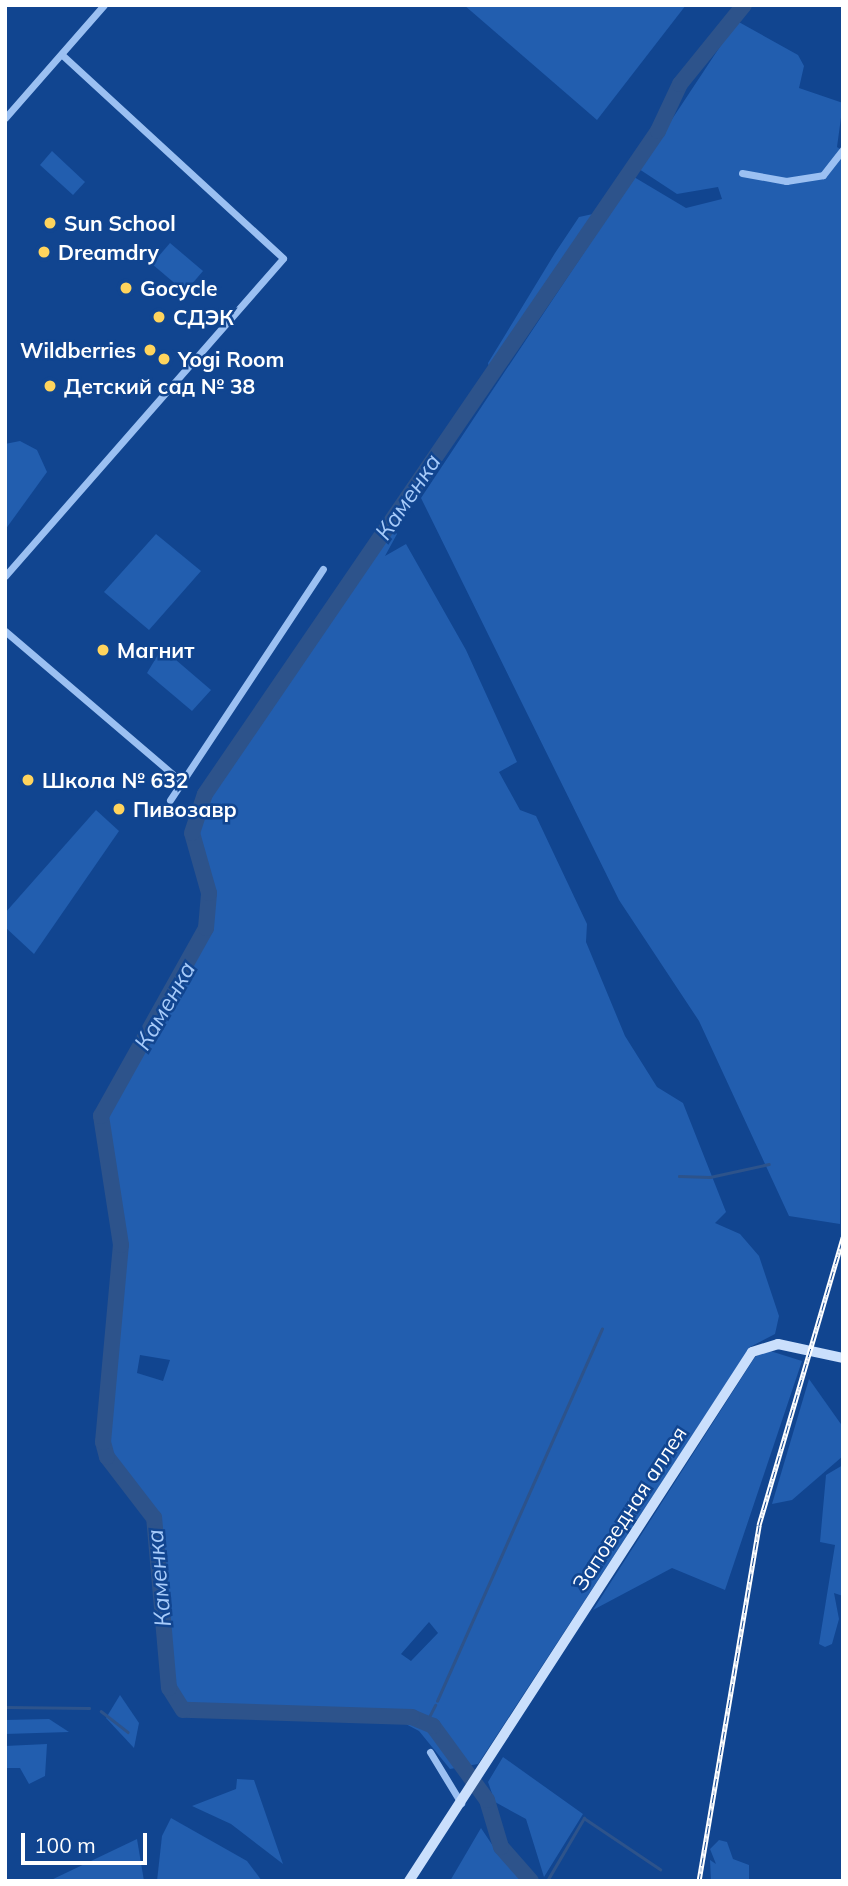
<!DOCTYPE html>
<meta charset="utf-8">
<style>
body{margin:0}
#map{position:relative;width:848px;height:1886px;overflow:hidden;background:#114590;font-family:Mulish,sans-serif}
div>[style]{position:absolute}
.green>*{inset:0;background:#225eaf}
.stream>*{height:2.5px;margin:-1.25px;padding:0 1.25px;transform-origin:1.25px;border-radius:1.25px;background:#2d538b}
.river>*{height:16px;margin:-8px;padding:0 8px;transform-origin:8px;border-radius:8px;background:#2d538b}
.street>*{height:7px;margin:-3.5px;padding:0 3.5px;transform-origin:3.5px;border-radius:3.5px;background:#9bc0f2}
.secondary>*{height:10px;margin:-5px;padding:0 5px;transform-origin:5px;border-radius:5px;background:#cadffc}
.rail>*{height:5px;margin-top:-2.5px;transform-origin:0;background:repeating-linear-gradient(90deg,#114590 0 8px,#fff 0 16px);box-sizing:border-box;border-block:2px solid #fff}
.dots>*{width:19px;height:19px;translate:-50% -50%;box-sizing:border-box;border:4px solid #114590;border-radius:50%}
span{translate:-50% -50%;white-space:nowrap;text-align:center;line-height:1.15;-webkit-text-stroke:5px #114590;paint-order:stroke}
.poi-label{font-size:21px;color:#fff;font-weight:700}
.left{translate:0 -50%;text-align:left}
.right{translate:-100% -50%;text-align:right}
.street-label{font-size:21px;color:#fff}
.water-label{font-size:23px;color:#a7cbfa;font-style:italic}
.frame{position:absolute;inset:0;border:7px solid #fff;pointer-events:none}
.scale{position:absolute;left:21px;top:1833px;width:126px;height:32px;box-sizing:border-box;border:4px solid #fff;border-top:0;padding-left:9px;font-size:21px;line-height:24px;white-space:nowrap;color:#fff;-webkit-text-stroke:5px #114590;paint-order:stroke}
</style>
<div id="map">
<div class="green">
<div style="clip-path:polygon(464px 5px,686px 5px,597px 120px)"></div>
<div style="clip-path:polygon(737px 21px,798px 55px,804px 66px,799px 88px,843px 103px,837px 147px,843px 151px,840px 1224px,789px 1216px,699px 1021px,619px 900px,421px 498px,634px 177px,686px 208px,722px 199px,718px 187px,677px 194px,639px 169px)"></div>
<div style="clip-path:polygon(52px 151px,85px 182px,73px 195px,40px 165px)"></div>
<div style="clip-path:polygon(602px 212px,545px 294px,491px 377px,488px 363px,555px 253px,579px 217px)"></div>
<div style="clip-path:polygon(170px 243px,203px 271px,185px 292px,152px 264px)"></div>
<div style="clip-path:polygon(20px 441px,37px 450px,47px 472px,5px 530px,5px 444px)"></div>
<div style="clip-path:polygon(evenodd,389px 525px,397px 534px,385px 556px,406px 544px,466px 650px,517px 762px,499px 772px,520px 810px,536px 816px,587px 924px,586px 942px,625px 1036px,657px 1087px,683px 1103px,726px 1212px,715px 1223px,740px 1234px,759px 1256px,779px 1316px,775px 1334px,750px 1347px,478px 1764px,450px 1769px,419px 1731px,400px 1721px,185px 1712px,175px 1687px,159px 1517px,107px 1447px,126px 1247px,103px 1120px,211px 928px,199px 845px,192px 833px,205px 794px,389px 525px,140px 1355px,170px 1360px,163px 1381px,137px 1373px,140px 1355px,389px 525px,429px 1622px,438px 1633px,411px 1661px,401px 1654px,429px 1622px)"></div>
<div style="clip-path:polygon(156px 534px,201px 571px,149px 630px,104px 592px)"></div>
<div style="clip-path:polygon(162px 648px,211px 690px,192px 711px,147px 673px)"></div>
<div style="clip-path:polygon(96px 810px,119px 831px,34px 954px,5px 927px,5px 913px)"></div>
<div style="clip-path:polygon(767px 1350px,802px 1361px,725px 1590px,672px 1568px,593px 1610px,755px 1357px)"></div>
<div style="clip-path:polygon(809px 1379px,843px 1427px,843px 1456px,792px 1500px,772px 1504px)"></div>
<div style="clip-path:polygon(843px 1465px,843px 1596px,834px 1593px,839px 1619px,832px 1644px,825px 1647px,819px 1644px,835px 1545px,820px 1542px,826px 1475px)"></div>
<div style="clip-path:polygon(120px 1695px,139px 1723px,134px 1748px,106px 1718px)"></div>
<div style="clip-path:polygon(49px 1719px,69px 1732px,5px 1734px,5px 1720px)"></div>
<div style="clip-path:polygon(47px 1744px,45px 1776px,29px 1784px,20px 1768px,5px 1768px,5px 1746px)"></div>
<div style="clip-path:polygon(503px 1757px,583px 1814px,544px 1877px,526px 1819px,495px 1802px,488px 1782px)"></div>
<div style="clip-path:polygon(237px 1779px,254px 1780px,283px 1864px,231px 1824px,192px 1806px,236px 1789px)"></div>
<div style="clip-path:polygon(171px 1818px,247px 1861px,262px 1881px,157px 1881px,162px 1836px)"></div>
<div style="clip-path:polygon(481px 1828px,495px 1849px,524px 1881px,450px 1881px)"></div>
<div style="clip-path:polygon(137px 1839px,144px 1881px,49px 1881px)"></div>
<div style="clip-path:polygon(719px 1840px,727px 1842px,733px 1859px,749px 1865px,749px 1879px,711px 1881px,710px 1860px,716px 1864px,710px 1849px)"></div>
</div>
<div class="stream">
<div style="left:679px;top:1176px;width:31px;rotate:2deg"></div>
<div style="left:710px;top:1177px;width:60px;rotate:-12.4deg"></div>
<div style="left:437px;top:1701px;width:407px;rotate:-66.1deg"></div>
<div style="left:5px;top:1707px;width:84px;rotate:0.7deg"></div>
<div style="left:101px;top:1711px;width:34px;rotate:38deg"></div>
<div style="left:426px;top:1723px;width:20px;rotate:-63deg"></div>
<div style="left:547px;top:1881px;width:73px;rotate:-59.6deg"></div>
<div style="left:584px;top:1818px;width:92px;rotate:33.9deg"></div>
</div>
<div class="river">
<div style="left:531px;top:1881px;width:45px;rotate:-131.4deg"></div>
<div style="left:501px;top:1847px;width:49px;rotate:-106.6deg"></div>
<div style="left:487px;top:1800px;width:92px;rotate:-126.1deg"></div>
<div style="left:433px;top:1726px;width:23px;rotate:-157deg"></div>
<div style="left:412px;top:1717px;width:229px;rotate:-178.2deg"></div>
<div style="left:183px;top:1710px;width:26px;rotate:-122deg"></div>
<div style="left:169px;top:1688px;width:171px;rotate:-95deg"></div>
<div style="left:154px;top:1518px;width:77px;rotate:-127.6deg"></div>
<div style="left:107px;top:1457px;width:16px;rotate:-105deg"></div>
<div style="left:103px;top:1442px;width:198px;rotate:-84.8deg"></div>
<div style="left:121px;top:1245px;width:131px;rotate:-98.8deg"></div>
<div style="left:101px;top:1116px;width:215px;rotate:-60.8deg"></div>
<div style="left:206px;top:928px;width:35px;rotate:-85deg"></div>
<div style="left:209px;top:893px;width:62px;rotate:-105.8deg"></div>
<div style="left:192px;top:833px;width:41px;rotate:-71.6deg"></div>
<div style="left:205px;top:794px;width:803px;rotate:-55.66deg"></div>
<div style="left:658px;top:131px;width:52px;rotate:-64.9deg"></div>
<div style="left:680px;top:84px;width:102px;rotate:-51deg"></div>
</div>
<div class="street">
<div style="left:5px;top:118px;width:150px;rotate:-48.8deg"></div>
<div style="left:742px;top:173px;width:45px;rotate:10.3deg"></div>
<div style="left:786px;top:181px;width:37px;rotate:-9deg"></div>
<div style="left:823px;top:175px;width:33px;rotate:-52deg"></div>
<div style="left:5px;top:576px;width:422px;rotate:-48.8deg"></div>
<div style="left:283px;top:258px;width:301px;rotate:-137.4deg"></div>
<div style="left:5px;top:631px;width:228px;rotate:40.5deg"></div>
<div style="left:170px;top:800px;width:277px;rotate:-56.5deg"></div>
<div style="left:430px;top:1752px;width:60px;rotate:58.7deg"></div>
</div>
<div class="secondary">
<div style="left:409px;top:1881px;width:630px;rotate:-57.04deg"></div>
<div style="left:752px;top:1352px;width:27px;rotate:-17deg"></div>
<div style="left:778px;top:1344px;width:66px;rotate:12.2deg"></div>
</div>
<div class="rail">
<div style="left:699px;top:1881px;width:361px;rotate:-80.4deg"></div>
<div style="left:759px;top:1525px;width:300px;rotate:-73.7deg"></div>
</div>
<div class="dots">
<div style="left:50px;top:223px;background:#ffd45d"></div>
<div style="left:44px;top:252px;background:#ffd45d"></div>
<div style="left:126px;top:288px;background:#ffd45d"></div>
<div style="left:159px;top:317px;background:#ffd45d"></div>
<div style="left:150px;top:350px;background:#ffd45d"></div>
<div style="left:164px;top:359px;background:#ffd45d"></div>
<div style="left:50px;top:386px;background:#ffd45d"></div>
<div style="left:103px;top:650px;background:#ffd45d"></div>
<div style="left:28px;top:780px;background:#ffd45d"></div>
<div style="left:119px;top:809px;background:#ffd45d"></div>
</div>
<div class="poi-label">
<span class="left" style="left:64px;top:223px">Sun School</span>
<span class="left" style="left:58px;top:252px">Dreamdry</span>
<span class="left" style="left:140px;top:288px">Gocycle</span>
<span class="left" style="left:173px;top:317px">СДЭК</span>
<span class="right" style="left:136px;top:350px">Wildberries</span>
<span class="left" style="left:178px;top:359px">Yogi Room</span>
<span class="left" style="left:64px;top:386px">Детский сад № 38</span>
<span class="left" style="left:117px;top:650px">Магнит</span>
<span class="left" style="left:42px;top:780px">Школа № 632</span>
<span class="left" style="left:133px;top:809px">Пивозавр</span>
</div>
<div class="street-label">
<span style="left:629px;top:1508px;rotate:-57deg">Заповедная аллея</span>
</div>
<div class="water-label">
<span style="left:408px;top:497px;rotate:-56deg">Каменка</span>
<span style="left:165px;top:1006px;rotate:-60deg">Каменка</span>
<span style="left:159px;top:1578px;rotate:-95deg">Каменка</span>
</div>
<div class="frame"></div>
<div class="scale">100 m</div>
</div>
